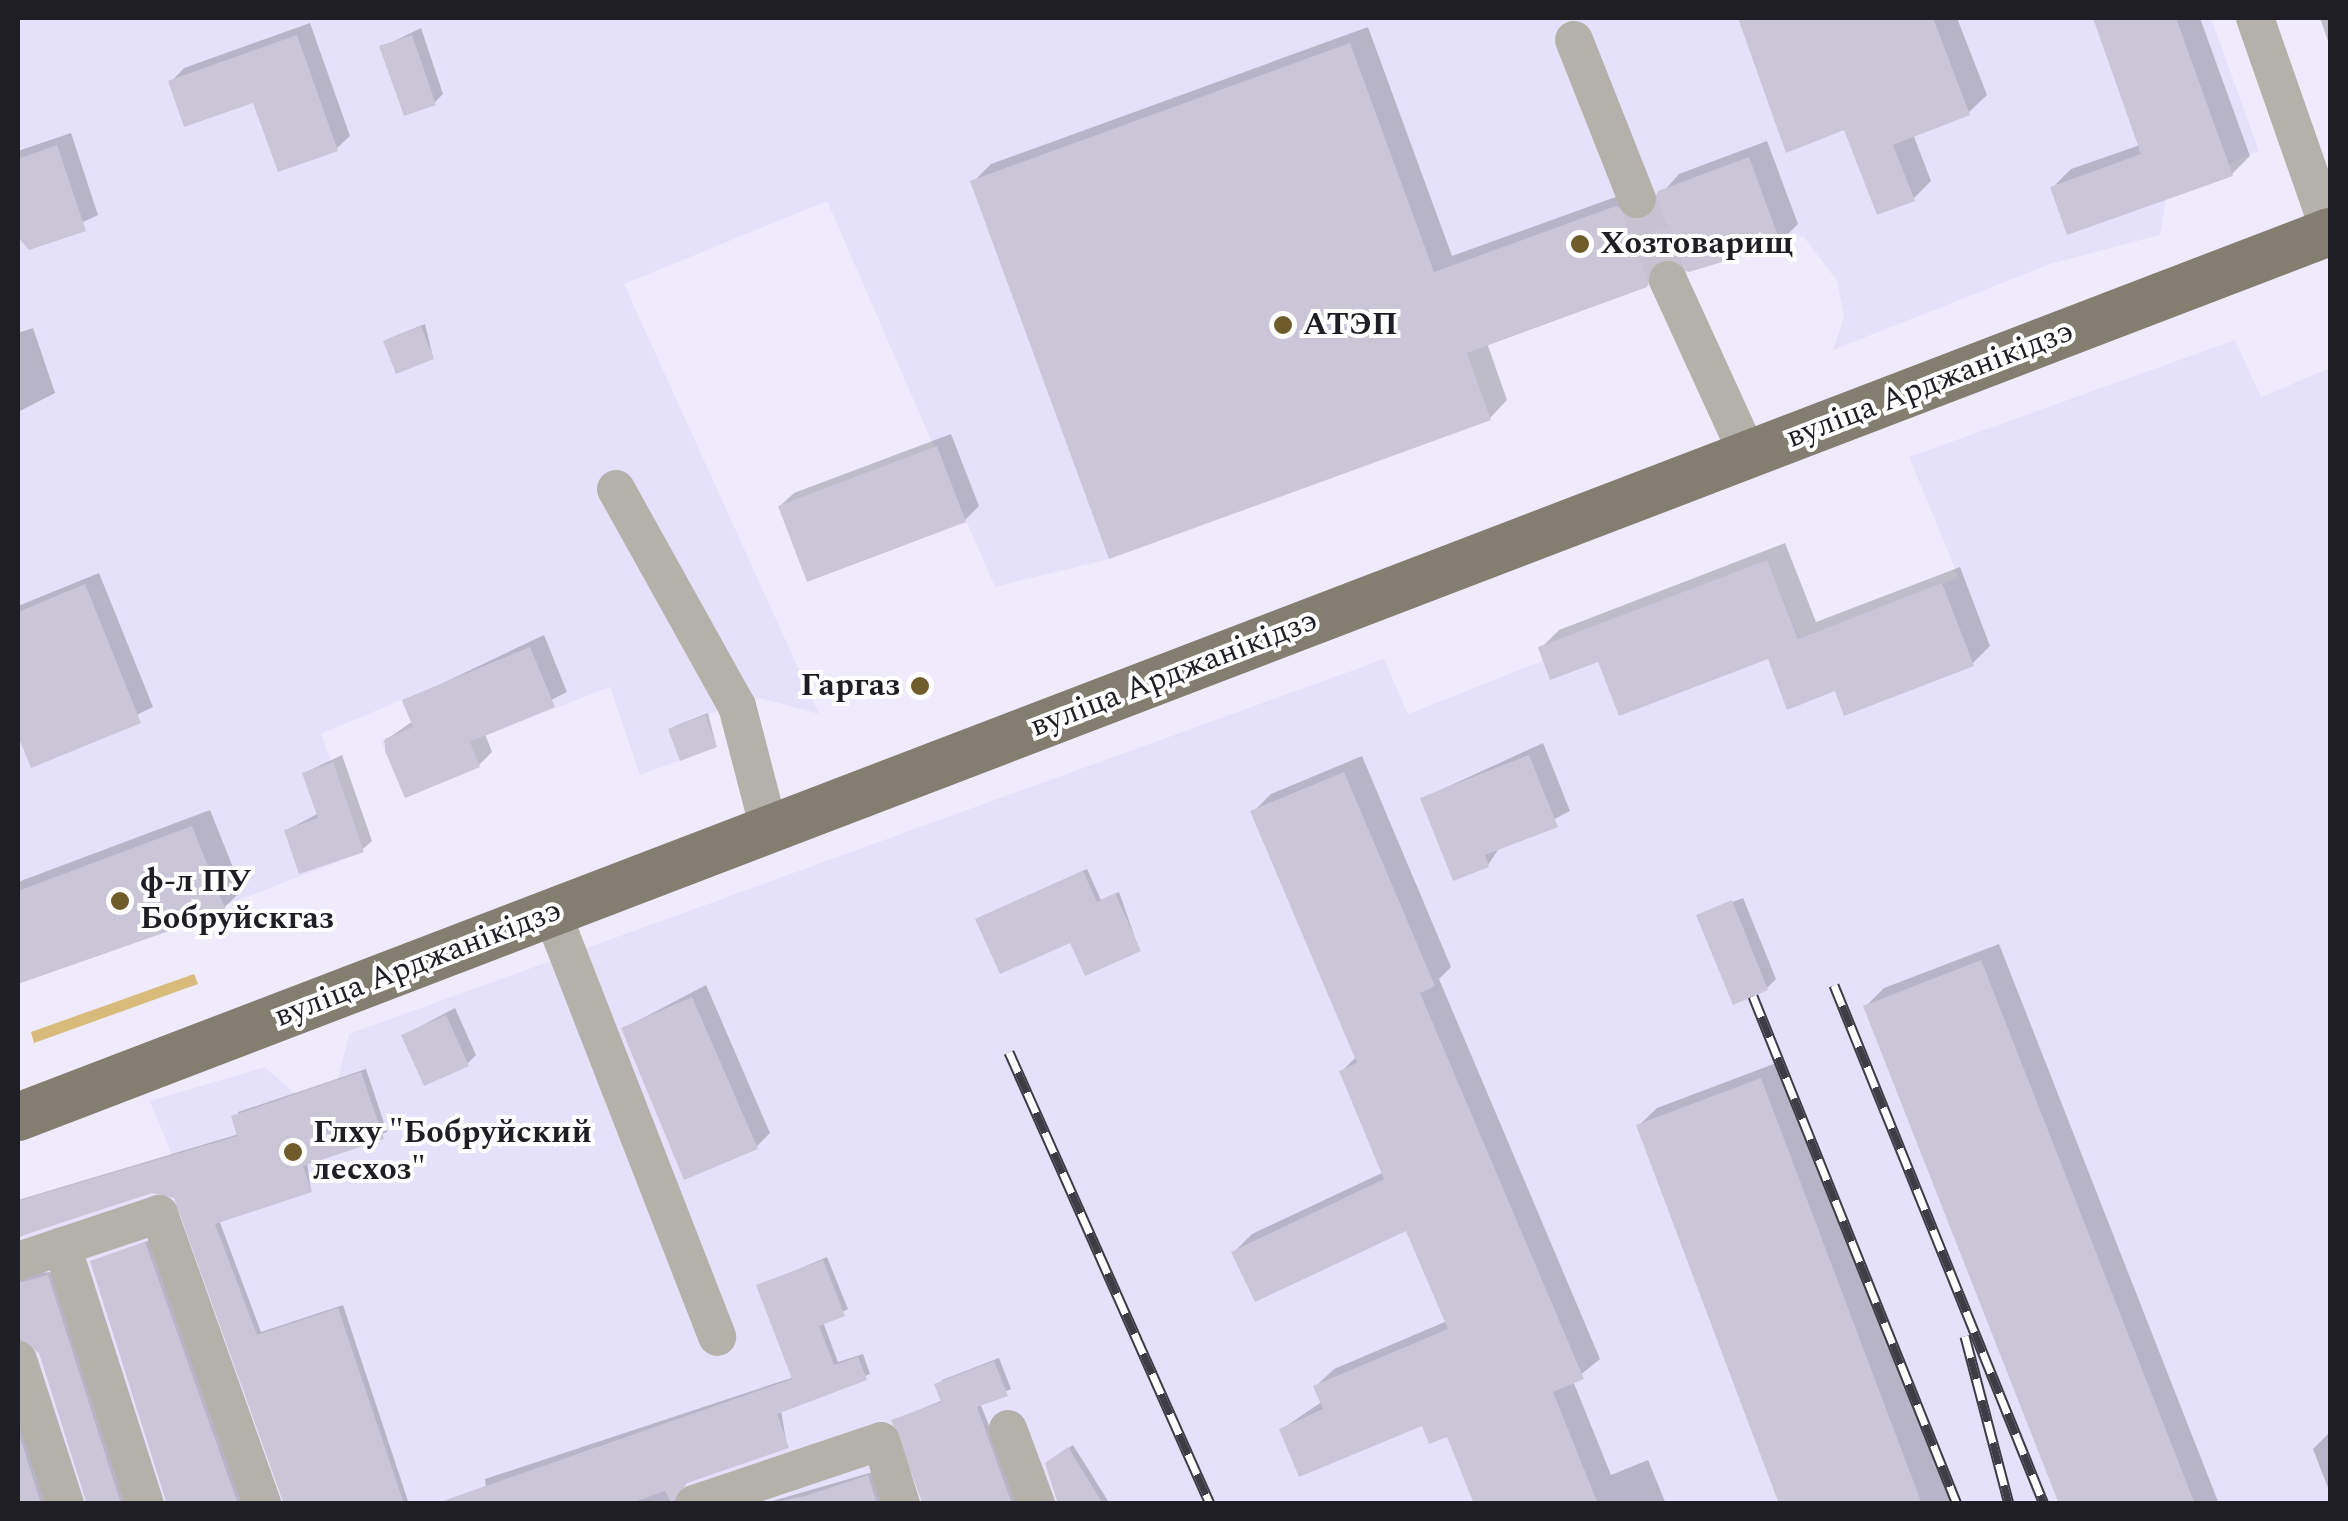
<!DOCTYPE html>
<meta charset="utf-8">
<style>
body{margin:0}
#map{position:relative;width:2348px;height:1521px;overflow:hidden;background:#efebfc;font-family:Spectral,serif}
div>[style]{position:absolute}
.built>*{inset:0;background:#e6e1fa}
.green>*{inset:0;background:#d8bb7a}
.shadow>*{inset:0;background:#0003}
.building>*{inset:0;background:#cac6d7}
.minor-tunnel>*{height:38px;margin-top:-19px;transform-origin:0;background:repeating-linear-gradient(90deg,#c6c2d1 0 38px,transparent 0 57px)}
.minor>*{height:38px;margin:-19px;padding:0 19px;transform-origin:19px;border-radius:19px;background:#b4b1aa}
.major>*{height:48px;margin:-24px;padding:0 24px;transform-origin:24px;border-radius:24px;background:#847e71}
.rail>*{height:11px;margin-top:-5.5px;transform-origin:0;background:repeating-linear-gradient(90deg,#fff 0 22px,#3e3c45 0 44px);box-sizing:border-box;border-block:2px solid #3e3c45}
.dots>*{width:28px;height:28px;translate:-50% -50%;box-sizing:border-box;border:5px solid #fff;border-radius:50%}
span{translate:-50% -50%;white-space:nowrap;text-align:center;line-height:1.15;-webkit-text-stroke:8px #fff;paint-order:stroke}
.poi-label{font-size:32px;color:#201e25;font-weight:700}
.left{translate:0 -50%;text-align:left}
.right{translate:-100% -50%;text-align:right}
.street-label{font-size:32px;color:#201e25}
.frame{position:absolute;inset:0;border:20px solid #201e25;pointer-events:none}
</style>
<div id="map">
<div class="built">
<div style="clip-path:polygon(18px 18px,2211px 18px,2259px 151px,2229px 164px,2233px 176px,2166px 200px,2160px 235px,2050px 264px,1833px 350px,1844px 317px,1837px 281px,1803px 236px,1696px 269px,1467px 353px,1491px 420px,1109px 559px,995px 587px,827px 201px,624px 284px,819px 714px,760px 698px,705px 715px,717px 747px,640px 775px,610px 687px,470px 742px,480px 767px,405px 798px,381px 741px,413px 727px,401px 700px,321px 734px,364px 852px,18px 984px)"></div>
<div style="clip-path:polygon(2235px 340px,2261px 397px,2330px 368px,2330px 1503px,18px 1504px,18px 1201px,172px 1155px,150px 1101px,265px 1067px,295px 1094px,338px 1080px,349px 1034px,1384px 659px,1408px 714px,1542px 661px,1538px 647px,1767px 560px,1799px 638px,1959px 578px,1909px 457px)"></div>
</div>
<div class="green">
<div style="clip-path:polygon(194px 974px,198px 984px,34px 1043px,31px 1032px)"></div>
</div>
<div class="shadow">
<div style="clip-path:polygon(1747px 18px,1957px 18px,1987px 95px,1968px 113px,1913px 134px,1931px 181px,1913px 199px)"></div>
<div style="clip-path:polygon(2095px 18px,2200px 18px,2250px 156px,2232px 174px,2053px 187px,2071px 169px,2140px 145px)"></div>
<div style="clip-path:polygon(2320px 18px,2330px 18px,2330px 47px)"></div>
<div style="clip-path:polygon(310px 23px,350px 136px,336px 149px,255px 99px,171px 82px,184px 68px)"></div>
<div style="clip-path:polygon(1368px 27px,1452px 256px,1635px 190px,1656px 200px,1679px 174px,1767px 141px,1798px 224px,1780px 242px,1664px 267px,1646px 285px,1487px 343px,1507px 400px,1490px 418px,973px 182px,991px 164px)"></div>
<div style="clip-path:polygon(421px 28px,443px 94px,435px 102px,382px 47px)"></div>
<div style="clip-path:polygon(71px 133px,98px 215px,29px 247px,18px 233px,18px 151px)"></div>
<div style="clip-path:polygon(425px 324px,433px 357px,386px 342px,390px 338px)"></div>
<div style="clip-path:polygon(33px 328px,55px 393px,18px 412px,18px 333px)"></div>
<div style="clip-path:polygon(951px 434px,979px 506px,965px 520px,780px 506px,794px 493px)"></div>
<div style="clip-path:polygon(1785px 543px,1816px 622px,1960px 567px,1990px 646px,1972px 664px,1836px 688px,1769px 656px,1599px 658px,1541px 648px,1559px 630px)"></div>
<div style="clip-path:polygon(99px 573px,153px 707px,32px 765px,18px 729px,18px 606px)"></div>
<div style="clip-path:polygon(544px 635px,567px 692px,485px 734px,492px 752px,479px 765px,406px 795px,384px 741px,413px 721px,405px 701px)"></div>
<div style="clip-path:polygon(708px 713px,716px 745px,671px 730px,675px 726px)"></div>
<div style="clip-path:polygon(1543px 743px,1570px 811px,1500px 847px,1488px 865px,1423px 798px)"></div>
<div style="clip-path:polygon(342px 755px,372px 841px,363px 849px,287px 830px,319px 813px,304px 773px)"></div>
<div style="clip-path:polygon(1362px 756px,1451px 967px,1439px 979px,1600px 1359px,1573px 1381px,1611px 1475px,1648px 1460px,1666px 1504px,1477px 1504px,1449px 1434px,1423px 1422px,1282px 1429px,1323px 1401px,1316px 1386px,1334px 1369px,1447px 1321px,1408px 1227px,1234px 1252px,1252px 1234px,1384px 1172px,1341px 1072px,1357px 1056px,1253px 812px,1271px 794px)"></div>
<div style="clip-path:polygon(210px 810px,242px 890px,224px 908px,18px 982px,18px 882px)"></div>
<div style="clip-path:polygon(1087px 869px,1101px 900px,1119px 892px,1139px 949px,982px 916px)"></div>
<div style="clip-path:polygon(1743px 898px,1776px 979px,1767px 988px,1698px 915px)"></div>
<div style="clip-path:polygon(1999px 944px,2219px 1504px,2062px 1504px,1866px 1006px,1884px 988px)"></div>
<div style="clip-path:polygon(706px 985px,770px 1133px,756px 1147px,624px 1028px)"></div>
<div style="clip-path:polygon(455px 1008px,476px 1055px,467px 1064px,404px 1035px)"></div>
<div style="clip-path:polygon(1779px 1062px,1955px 1504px,1793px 1504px,1638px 1126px,1657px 1108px)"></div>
<div style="clip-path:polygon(366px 1069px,387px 1132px,307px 1162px,311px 1190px,219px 1220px,261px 1332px,343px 1305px,409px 1504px,284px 1504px,176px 1196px,152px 1190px,18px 1237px,18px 1200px,239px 1134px,238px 1112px)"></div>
<div style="clip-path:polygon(150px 1240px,243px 1504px,167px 1504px,93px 1261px)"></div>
<div style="clip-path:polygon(827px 1257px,848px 1309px,823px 1322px,838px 1362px,863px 1354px,870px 1374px,781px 1410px,787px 1446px,681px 1485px,676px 1504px,488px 1504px,485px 1479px,794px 1377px,759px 1286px)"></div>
<div style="clip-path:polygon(52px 1272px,129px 1504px,87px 1504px,41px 1351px,18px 1340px,18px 1274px)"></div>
<div style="clip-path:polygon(999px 1358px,1011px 1389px,980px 1403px,1020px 1504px,923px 1504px,894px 1420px,943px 1400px,942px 1380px)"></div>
<div style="clip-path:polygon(18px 1415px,46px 1504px,18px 1504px)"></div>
<div style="clip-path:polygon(2330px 1432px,2330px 1493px,2313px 1449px)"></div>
<div style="clip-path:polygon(1073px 1445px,1110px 1504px,1060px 1504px,1052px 1459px)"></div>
<div style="clip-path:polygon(873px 1472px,884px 1504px,762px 1504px)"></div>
</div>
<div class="building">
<div style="clip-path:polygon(1738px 18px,1933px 18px,1970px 115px,1893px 145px,1915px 201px,1877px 215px,1844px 130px,1786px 153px)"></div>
<div style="clip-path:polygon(2093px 18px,2176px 18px,2233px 176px,2067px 235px,2050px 187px,2141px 154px)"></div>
<div style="clip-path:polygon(297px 35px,338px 151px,278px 172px,253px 103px,184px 127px,168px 81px)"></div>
<div style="clip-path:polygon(412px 35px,436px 105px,404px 116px,379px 46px)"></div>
<div style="clip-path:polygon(1350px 43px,1434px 272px,1616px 206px,1644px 220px,1658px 191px,1749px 157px,1781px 244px,1689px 272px,1658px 260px,1647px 287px,1467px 353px,1491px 420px,1109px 559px,970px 181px)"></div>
<div style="clip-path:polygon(57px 145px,86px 231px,29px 250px,18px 237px,18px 159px)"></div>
<div style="clip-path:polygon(421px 326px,434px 359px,396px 374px,383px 341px)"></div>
<div style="clip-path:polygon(937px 446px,966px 522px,807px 582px,778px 506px)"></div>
<div style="clip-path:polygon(1767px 560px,1798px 639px,1942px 583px,1974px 666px,1844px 716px,1835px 691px,1787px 710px,1768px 659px,1619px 716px,1598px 662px,1550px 680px,1538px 647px)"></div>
<div style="clip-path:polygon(85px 584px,141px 723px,31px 768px,18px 736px,18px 612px)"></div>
<div style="clip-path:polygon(530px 647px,555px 707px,470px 742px,480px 767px,405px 798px,385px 751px,385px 739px,413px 727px,402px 700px)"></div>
<div style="clip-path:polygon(705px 715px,717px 747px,680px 761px,668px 729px)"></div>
<div style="clip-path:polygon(1529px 755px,1558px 827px,1485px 855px,1489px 867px,1453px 881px,1420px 798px)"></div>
<div style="clip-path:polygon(333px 762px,364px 852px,299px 874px,284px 830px,318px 818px,302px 773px)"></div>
<div style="clip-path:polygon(1344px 772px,1435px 986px,1420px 993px,1584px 1379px,1553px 1392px,1598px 1504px,1474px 1504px,1447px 1437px,1429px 1444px,1422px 1426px,1299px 1477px,1279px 1429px,1323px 1409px,1313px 1386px,1448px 1329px,1406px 1231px,1255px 1302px,1231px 1252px,1384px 1179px,1339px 1071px,1357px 1063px,1250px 811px)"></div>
<div style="clip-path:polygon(192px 826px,226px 911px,18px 984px,18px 891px)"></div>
<div style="clip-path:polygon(1083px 871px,1097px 902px,1115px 893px,1141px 951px,1085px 976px,1070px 943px,1000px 974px,975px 919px)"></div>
<div style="clip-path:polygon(1732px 900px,1768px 990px,1733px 1005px,1696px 915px)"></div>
<div style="clip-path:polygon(1981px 960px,2195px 1504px,2059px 1504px,1863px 1006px)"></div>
<div style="clip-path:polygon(692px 997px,758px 1149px,684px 1180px,621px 1028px)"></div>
<div style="clip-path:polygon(446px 1015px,469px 1066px,424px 1086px,401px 1035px)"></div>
<div style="clip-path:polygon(361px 1072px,384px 1139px,303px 1166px,312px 1192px,215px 1224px,257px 1335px,338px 1308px,404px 1504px,284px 1504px,174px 1198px,152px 1193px,18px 1237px,18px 1201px,237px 1136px,231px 1116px)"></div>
<div style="clip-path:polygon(1761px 1078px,1922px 1504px,1779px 1504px,1636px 1125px)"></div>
<div style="clip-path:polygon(145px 1242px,238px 1504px,167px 1504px,90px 1261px)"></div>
<div style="clip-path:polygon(823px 1260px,845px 1316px,819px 1326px,834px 1365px,858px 1357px,867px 1380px,777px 1414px,789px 1448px,687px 1483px,672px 1504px,665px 1491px,628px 1504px,434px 1504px,792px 1379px,756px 1285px)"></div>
<div style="clip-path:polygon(48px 1275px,121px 1504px,87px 1504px,39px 1353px,18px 1338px,18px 1283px)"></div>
<div style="clip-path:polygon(994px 1361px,1008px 1396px,977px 1407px,1012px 1504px,923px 1504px,891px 1420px,941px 1402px,934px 1384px)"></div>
<div style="clip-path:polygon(18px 1431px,41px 1504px,18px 1504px)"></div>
<div style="clip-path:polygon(1068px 1447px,1103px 1504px,1058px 1504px,1045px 1463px)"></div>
<div style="clip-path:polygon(868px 1475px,877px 1504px,766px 1504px,805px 1496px)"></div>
</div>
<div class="minor-tunnel">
<div style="left:1637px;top:199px;width:87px;rotate:69.1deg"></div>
</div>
<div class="minor">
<div style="left:2255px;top:18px;width:227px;rotate:70.7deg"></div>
<div style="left:1574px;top:40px;width:171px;rotate:68.4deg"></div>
<div style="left:1668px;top:280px;width:192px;rotate:65.4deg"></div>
<div style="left:616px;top:489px;width:248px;rotate:60.9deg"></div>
<div style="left:737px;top:706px;width:127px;rotate:75.4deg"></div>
<div style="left:552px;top:913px;width:455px;rotate:68.7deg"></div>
<div style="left:62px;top:1246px;width:271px;rotate:72.2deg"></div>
<div style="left:18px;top:1261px;width:149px;rotate:-18.4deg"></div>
<div style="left:159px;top:1214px;width:308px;rotate:70.4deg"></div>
<div style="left:18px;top:1360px;width:151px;rotate:71.9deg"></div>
<div style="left:1008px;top:1429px;width:80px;rotate:69.5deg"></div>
<div style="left:694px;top:1504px;width:197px;rotate:-18.6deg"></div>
<div style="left:881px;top:1441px;width:66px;rotate:72.4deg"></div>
</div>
<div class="major">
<div style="left:18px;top:1117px;width:2476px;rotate:-20.95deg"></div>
</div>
<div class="rail">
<div style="left:1834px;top:985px;width:560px;rotate:67.97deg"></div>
<div style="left:1753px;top:996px;width:547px;rotate:68.12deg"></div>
<div style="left:1009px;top:1052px;width:495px;rotate:66deg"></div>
<div style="left:1965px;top:1336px;width:174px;rotate:75.3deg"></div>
</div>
<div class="dots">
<div style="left:1580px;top:244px;background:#705b2a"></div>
<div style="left:1283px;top:325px;background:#705b2a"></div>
<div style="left:920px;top:686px;background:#705b2a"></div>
<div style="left:120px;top:901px;background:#705b2a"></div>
<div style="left:293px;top:1152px;background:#705b2a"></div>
</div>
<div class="poi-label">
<span class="left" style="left:1600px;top:244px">Хозтоварищ</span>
<span class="left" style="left:1303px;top:325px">АТЭП</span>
<span class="right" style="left:900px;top:686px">Гаргаз</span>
<span class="left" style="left:140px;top:901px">ф-л ПУ<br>Бобруйскгаз</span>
<span class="left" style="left:313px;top:1152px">Глху "Бобруйский<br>лесхоз"</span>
</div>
<div class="street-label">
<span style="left:1930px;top:385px;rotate:-21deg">вуліца Арджанікідзэ</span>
<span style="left:1174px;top:674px;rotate:-21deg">вуліца Арджанікідзэ</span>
<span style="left:418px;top:964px;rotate:-21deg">вуліца Арджанікідзэ</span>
</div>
<div class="frame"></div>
</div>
